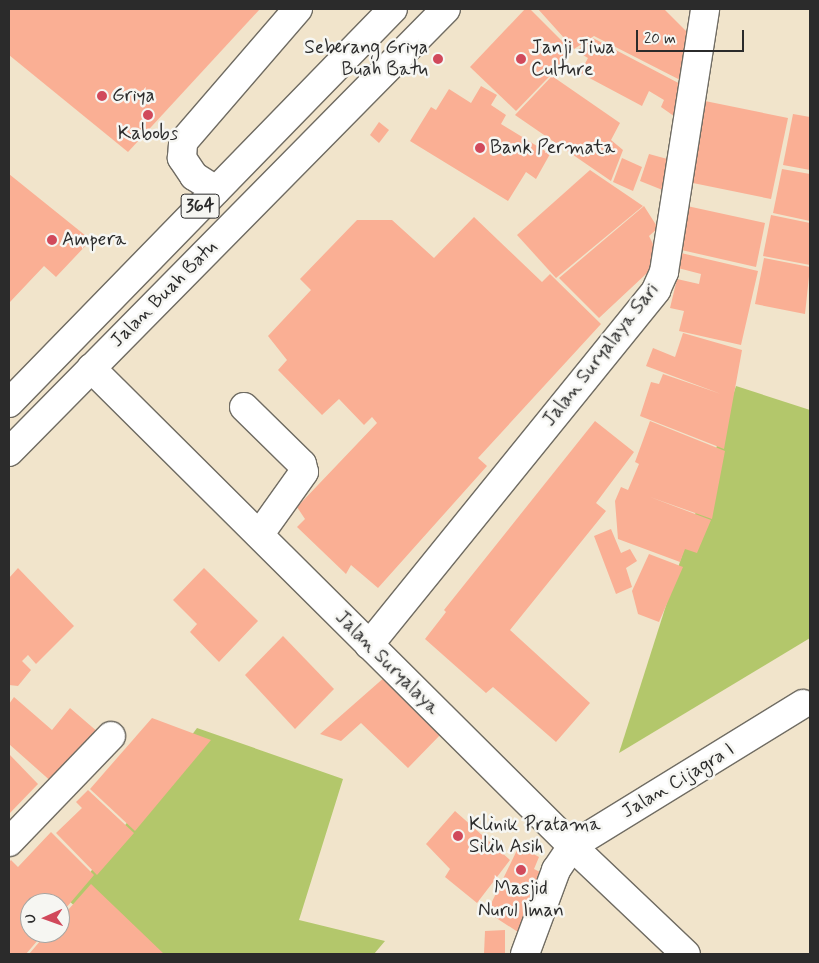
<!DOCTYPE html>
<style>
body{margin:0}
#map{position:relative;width:819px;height:963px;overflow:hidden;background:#f1e4cb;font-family:Mynerve,sans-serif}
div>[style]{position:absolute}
.green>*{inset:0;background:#b3c76b}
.building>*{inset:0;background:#faaf94}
.roads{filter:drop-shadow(1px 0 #706c63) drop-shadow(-1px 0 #706c63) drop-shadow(0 1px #706c63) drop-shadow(0 -1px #706c63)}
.minor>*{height:28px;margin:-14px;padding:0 14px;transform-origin:14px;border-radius:14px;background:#fff}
.major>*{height:28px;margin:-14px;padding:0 14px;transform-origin:14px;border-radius:14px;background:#fff}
.dots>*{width:14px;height:14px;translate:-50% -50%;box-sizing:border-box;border:2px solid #f6f6f2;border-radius:50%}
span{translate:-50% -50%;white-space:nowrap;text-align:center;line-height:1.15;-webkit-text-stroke:5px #f6f6f2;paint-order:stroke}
.shield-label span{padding:1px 4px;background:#f6f6f2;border:1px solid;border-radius:4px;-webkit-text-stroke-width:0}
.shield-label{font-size:18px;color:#2b2b2b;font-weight:700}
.poi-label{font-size:19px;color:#2b2b2b}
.right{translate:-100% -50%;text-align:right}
.left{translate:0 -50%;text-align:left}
.street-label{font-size:19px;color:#2b2b2b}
.frame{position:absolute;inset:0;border:10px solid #2b2b2b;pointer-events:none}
.north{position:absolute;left:20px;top:893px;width:50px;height:50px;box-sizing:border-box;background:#f6f6f2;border:1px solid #a5a5a2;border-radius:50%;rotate:268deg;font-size:14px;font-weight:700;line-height:20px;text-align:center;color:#2b2b2b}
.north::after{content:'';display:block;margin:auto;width:18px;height:22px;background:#d1495b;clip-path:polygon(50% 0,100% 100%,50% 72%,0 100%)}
.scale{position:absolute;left:636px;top:30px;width:108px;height:22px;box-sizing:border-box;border:2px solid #2b2b2b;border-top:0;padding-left:6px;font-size:15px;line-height:18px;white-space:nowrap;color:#2b2b2b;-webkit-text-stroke:4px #f6f6f2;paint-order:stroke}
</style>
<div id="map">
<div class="green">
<div style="clip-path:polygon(736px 386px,810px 410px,810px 638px,619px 753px)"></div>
<div style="clip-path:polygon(197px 728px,343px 779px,299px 920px,385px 941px,374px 954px,130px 954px,69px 901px)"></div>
</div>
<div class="building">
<div style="clip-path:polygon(9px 9px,260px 9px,128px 152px,9px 55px)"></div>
<div style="clip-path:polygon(525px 9px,530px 9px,573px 52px,516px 111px,470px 67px)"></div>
<div style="clip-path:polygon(538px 9px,664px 9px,696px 41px,686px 83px,594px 36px,574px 49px)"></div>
<div style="clip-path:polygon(593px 38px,686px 87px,681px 121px,661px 107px,664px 100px,649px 91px,642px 106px,580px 73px,588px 58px,576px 51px)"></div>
<div style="clip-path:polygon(552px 76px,620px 123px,611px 140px,623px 150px,611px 181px,515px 115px)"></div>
<div style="clip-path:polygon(481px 86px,497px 95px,491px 105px,506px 115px,501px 124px,550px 154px,536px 179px,526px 172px,508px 201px,410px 141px,431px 107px,436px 110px,449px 89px,471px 103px)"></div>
<div style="clip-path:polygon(705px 101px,788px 118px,771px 199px,688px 182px)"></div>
<div style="clip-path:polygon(793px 114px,810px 117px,810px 170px,783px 165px)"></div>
<div style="clip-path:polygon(379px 122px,389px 130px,379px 143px,370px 135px)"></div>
<div style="clip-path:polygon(649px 154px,671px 160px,665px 191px,640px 181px)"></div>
<div style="clip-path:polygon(622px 158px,642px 167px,633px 191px,613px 182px)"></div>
<div style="clip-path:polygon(782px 169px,810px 174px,810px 221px,773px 213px)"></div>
<div style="clip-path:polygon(590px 170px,643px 206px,556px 278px,517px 235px)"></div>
<div style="clip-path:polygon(9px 174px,91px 240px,56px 277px,44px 266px,10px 302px)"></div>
<div style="clip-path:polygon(644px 206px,658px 228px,649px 236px,661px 260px,599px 318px,559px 278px)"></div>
<div style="clip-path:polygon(687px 206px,765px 223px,756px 267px,677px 249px)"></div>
<div style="clip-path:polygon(771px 215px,810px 223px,810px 265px,763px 256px)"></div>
<div style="clip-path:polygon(474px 217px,542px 282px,550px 274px,601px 324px,478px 458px,487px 466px,378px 588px,351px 565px,346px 574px,297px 527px,305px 519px,297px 507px,377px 423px,372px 417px,364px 425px,339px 399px,322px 415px,278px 370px,287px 360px,268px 336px,311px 290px,300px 279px,357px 220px,392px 220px,434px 258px)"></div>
<div style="clip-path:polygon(681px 253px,758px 271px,741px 345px,679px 331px,684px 311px,670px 308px,677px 279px,699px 284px,701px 274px,678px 268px)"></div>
<div style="clip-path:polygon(764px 258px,810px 267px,805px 314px,755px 304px)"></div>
<div style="clip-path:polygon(683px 333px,742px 350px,724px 449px,640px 416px,651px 382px,659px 384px,663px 374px,721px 394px,646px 366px,653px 348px,675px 357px)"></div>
<div style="clip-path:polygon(595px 421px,634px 452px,596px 503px,606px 511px,510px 630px,590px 703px,556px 742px,493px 687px,486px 693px,425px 639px,446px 612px,444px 610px)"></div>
<div style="clip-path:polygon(650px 421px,725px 451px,712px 519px,650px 497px,711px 520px,697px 553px,685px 549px,680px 562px,618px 539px,615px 501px,621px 487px,628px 490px,639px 464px,635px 462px)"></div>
<div style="clip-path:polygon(611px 529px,621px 553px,630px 549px,637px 561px,626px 568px,632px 587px,616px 594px,594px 536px)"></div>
<div style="clip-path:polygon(649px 554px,683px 567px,659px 622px,638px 614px,632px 591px)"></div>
<div style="clip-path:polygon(18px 568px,74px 626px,36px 664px,28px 655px,22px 661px,31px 670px,18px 686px,9px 685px,9px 578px)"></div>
<div style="clip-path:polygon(204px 568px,258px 621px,219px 662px,190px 632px,197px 624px,173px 600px)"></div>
<div style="clip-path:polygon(283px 636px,334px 689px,295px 729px,245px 675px)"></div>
<div style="clip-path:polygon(386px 676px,442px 733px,408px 768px,361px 723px,341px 741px,320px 734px)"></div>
<div style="clip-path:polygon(14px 697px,52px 730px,70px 708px,99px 733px,54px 784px,9px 744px,9px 704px)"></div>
<div style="clip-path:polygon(152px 718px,211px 740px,135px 831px,90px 789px)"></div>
<div style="clip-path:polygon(9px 754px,38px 784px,9px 814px)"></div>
<div style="clip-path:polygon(88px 790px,134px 833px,97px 875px,56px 833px,82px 808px,76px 802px)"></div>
<div style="clip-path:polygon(455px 811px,510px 860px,477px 903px,445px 877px,450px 869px,426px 844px)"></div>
<div style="clip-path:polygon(51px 832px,94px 875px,60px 915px,60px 903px,30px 903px,30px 933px,44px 933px,26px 954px,9px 954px,9px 862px,11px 860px,18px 867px)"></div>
<div style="clip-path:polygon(519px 846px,539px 857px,534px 869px,552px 878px,521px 934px,487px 912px)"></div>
<div style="clip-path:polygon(91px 884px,164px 954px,29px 954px,47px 933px,60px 933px,60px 919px)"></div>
<div style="clip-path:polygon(505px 930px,505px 954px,484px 954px,485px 931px)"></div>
</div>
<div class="roads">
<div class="minor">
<div style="left:216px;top:190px;width:26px;rotate:-148deg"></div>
<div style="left:194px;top:176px;width:22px;rotate:-124deg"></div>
<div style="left:182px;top:158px;width:16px;rotate:-86deg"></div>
<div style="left:183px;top:142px;width:176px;rotate:-49.2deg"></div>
<div style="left:91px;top:368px;width:678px;rotate:44.82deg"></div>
<div style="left:572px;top:846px;width:157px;rotate:43.5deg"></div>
<div style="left:244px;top:407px;width:81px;rotate:44.5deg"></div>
<div style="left:302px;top:464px;width:8px;rotate:76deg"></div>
<div style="left:304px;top:472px;width:77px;rotate:125.5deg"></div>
<div style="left:369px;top:645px;width:457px;rotate:-51deg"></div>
<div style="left:656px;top:290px;width:20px;rotate:-66deg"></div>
<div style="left:664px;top:272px;width:266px;rotate:-81.1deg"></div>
<div style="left:9px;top:842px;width:147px;rotate:-46.1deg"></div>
<div style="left:525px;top:954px;width:90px;rotate:-69.7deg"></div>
<div style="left:556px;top:870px;width:29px;rotate:-56deg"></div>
<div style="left:572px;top:846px;width:271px;rotate:-31.6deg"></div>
</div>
<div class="major">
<div style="left:9px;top:403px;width:550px;rotate:-45.74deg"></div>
<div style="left:9px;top:452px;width:622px;rotate:-45.39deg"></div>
</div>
</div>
<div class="dots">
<div style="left:438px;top:59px;background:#d1495b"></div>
<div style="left:521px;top:59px;background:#d1495b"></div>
<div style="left:102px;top:96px;background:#d1495b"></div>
<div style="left:148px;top:115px;background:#d1495b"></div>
<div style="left:480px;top:148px;background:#d1495b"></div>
<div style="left:52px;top:240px;background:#d1495b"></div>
<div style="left:458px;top:836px;background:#d1495b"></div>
<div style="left:521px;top:870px;background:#d1495b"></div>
</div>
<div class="shield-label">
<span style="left:200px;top:206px">364</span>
</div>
<div class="poi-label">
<span class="right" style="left:428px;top:59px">Seberang Griya<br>Buah Batu</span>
<span class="left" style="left:531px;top:59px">Janji Jiwa<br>Culture</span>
<span class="left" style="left:112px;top:96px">Griya</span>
<span style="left:148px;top:134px">Kabobs</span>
<span class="left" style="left:490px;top:148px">Bank Permata</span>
<span class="left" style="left:62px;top:240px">Ampera</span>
<span class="left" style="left:469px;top:836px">Klinik Pratama<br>Silih Asih</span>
<span style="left:521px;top:900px">Masjid<br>Nurul Iman</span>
</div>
<div class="street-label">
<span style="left:164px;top:294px;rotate:-45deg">Jalan Buah Batu</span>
<span style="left:601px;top:355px;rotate:-52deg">Jalan Suryalaya Sari</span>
<span style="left:387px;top:663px;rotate:45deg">Jalan Suryalaya</span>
<span style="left:678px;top:781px;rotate:-31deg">Jalan Cijagra I</span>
</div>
<div class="frame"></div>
<div class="north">U</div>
<div class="scale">20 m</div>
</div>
